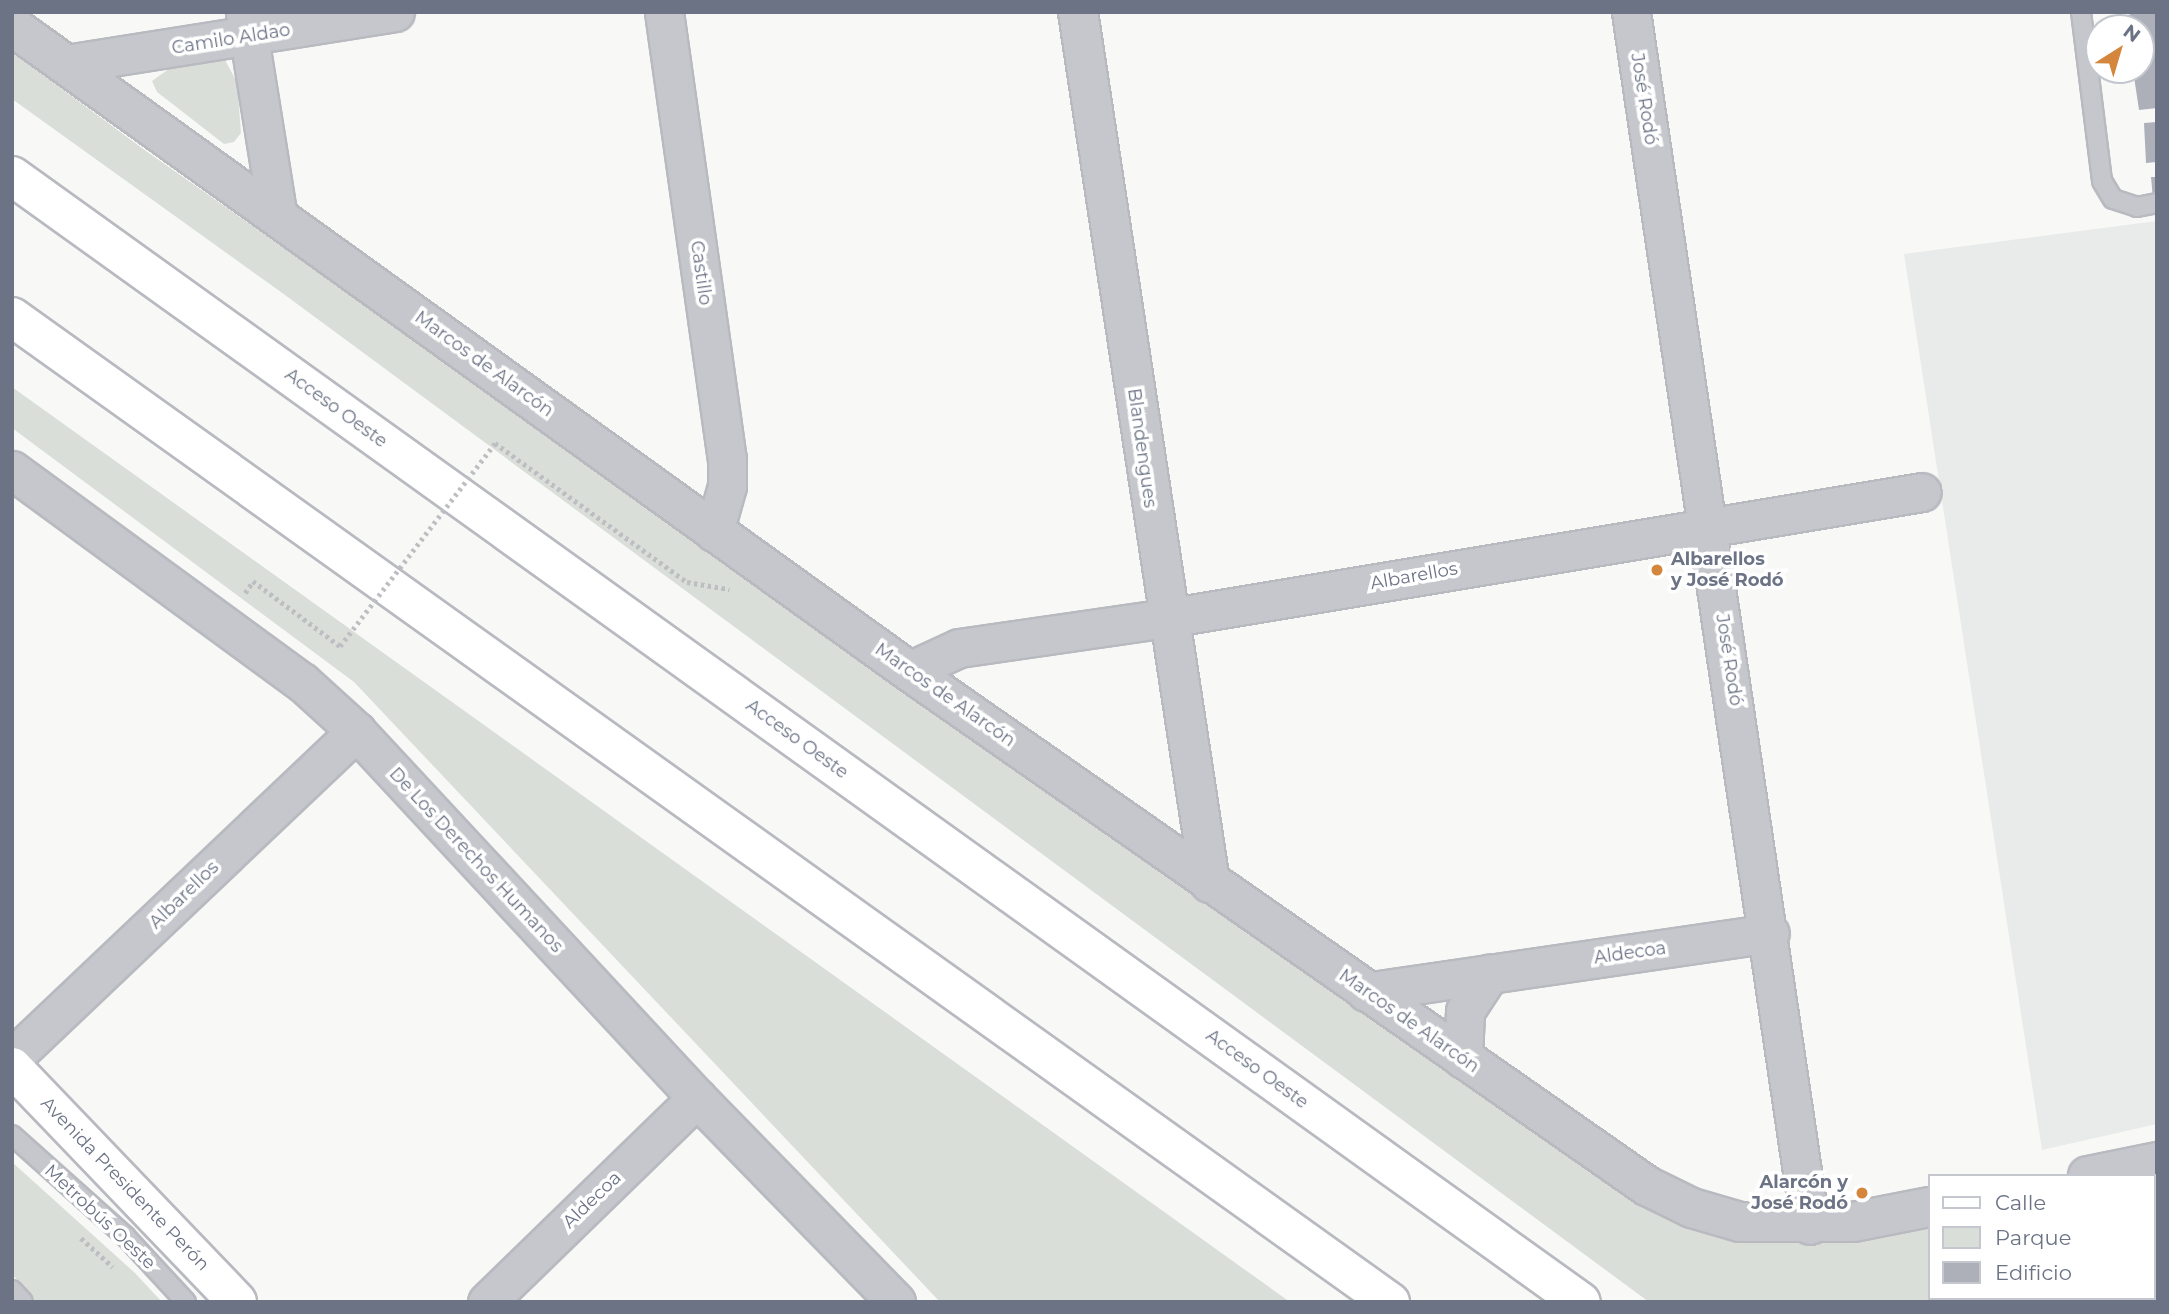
<!DOCTYPE html>
<meta charset="utf-8">
<style>
body{margin:0}
#map{position:relative;width:2169px;height:1314px;overflow:hidden;background:#f8f9f7;font-family:Montserrat,sans-serif}
div>[style]{position:absolute}
.built>*{inset:0;background:#e9eaea}
.green>*{inset:0;background:#d9dfd8}
.building>*{inset:0;background:#adb0b9}
.path>*{height:4.5px;margin-top:-2.25px;transform-origin:0;background:repeating-linear-gradient(90deg,#bdbec2 0 3.5px,transparent 0 7px)}
.roads{filter:drop-shadow(2px 0 #b8bac0) drop-shadow(-2px 0 #b8bac0) drop-shadow(0 2px #b8bac0) drop-shadow(0 -2px #b8bac0)}
.service>*{height:18px;margin:-9px;padding:0 9px;transform-origin:9px;border-radius:9px;background:#c5c7cc}
.minor>*{height:37px;margin:-18.5px;padding:0 18.5px;transform-origin:18.5px;border-radius:18.5px;background:#c5c7cc}
.tertiary>*{height:38px;margin:-19px;padding:0 19px;transform-origin:19px;border-radius:19px;background:#c5c7cc}
.secondary>*{height:38px;margin:-19px;padding:0 19px;transform-origin:19px;border-radius:19px;background:#fff}
.motorway>*{height:38px;margin:-19px;padding:0 19px;transform-origin:19px;border-radius:19px;background:#fff}
.path-bridge>*{height:4.5px;margin-top:-2.25px;transform-origin:0;background:repeating-linear-gradient(90deg,#bdbec2 0 3.5px,transparent 0 7px)}
.dots>*{width:19px;height:19px;translate:-50% -50%;box-sizing:border-box;border:4px solid #fff;border-radius:50%}
span{translate:-50% -50%;white-space:nowrap;text-align:center;line-height:1.15;-webkit-text-stroke:7px #fff;paint-order:stroke}
.street-label{font-size:18px;color:#6b7385}
.poi-label{font-size:18px;color:#6b7385;font-weight:700}
.left{translate:0 -50%;text-align:left}
.right{translate:-100% -50%;text-align:right}
.frame{position:absolute;inset:0;border:14px solid #6b7385;pointer-events:none}
.legend{position:absolute;left:1928px;top:1174px;width:228px;height:126px;box-sizing:border-box;background:#fff;border:2px solid #c4c7ce;margin:0;padding:9px 12px;list-style:none;font-size:21px;color:#6b7385}
.legend li{display:flex;align-items:center;gap:14px;height:35px}
.legend b{width:35px;border:2px solid #c4c7ce}
.north{position:absolute;left:2085px;top:14px;width:70px;height:70px;box-sizing:border-box;background:#fff;border:2px solid #c4c7ce;border-radius:50%;rotate:37deg;font-size:19px;font-weight:700;line-height:28px;text-align:center;color:#6b7385}
.north::after{content:'';display:block;margin:auto;width:24px;height:32px;background:#d3863c;clip-path:polygon(50% 0,100% 100%,50% 72%,0 100%)}
</style>
<div id="map">
<div class="built">
<div style="clip-path:polygon(2157px 221px,2157px 1124px,2042px 1150px,1904px 254px)"></div>
</div>
<div class="green">
<div style="clip-path:polygon(12px 52px,146px 151px,1629px 1193px,1710px 1234px,1929px 1221px,1929px 1298px,2153px 1298px,2157px 1179px,2157px 1302px,1649px 1302px,285px 295px,12px 99px)"></div>
<div style="clip-path:polygon(225px 60px,237px 82px,241px 133px,234px 142px,224px 144px,157px 92px,152px 81px,173px 66px)"></div>
<div style="clip-path:polygon(12px 387px,1290px 1302px,940px 1302px,354px 682px,12px 428px)"></div>
<div style="clip-path:polygon(12px 1162px,135px 1273px,162px 1302px,36px 1302px,12px 1274px)"></div>
</div>
<div class="building">
<div style="clip-path:polygon(2137px 12px,2157px 12px,2157px 108px,2139px 110px,2133px 70px,2144px 70px,2141px 28px,2126px 28px,2125px 16px)"></div>
<div style="clip-path:polygon(2157px 122px,2157px 162px,2146px 163px,2144px 123px)"></div>
<div style="clip-path:polygon(2151px 177px,2157px 177px,2157px 199px,2153px 199px)"></div>
</div>
<div class="path">
<div style="left:495px;top:443px;width:237px;rotate:35.9deg"></div>
<div style="left:687px;top:582px;width:43px;rotate:9.5deg"></div>
<div style="left:245px;top:593px;width:14px;rotate:-56deg"></div>
<div style="left:253px;top:581px;width:109px;rotate:36.8deg"></div>
<div style="left:81px;top:1238px;width:43px;rotate:42.2deg"></div>
</div>
<div class="roads">
<div class="service">
<div style="left:2081px;top:12px;width:170px;rotate:82.9deg"></div>
<div style="left:2102px;top:181px;width:21px;rotate:59deg"></div>
<div style="left:2113px;top:199px;width:25px;rotate:18deg"></div>
<div style="left:2137px;top:207px;width:20px;rotate:-11deg"></div>
<div style="left:12px;top:1135px;width:152px;rotate:41.8deg"></div>
<div style="left:125px;top:1236px;width:90px;rotate:47.3deg"></div>
<div style="left:12px;top:1290px;width:16px;rotate:47deg"></div>
</div>
<div class="minor">
<div style="left:245px;top:12px;width:203px;rotate:80.9deg"></div>
<div style="left:664px;top:12px;width:451px;rotate:82deg"></div>
<div style="left:727px;top:459px;width:27px;rotate:90deg"></div>
<div style="left:727px;top:486px;width:48px;rotate:105.8deg"></div>
<div style="left:1631px;top:12px;width:1226px;rotate:81.61deg"></div>
<div style="left:67px;top:64px;width:332px;rotate:-9deg"></div>
<div style="left:12px;top:470px;width:359px;rotate:36.2deg"></div>
<div style="left:302px;top:682px;width:73px;rotate:42.2deg"></div>
<div style="left:356px;top:731px;width:501px;rotate:47.1deg"></div>
<div style="left:697px;top:1098px;width:285px;rotate:45.7deg"></div>
<div style="left:909px;top:671px;width:55px;rotate:-24.7deg"></div>
<div style="left:959px;top:648px;width:210px;rotate:-8.2deg"></div>
<div style="left:1167px;top:618px;width:765px;rotate:-9.47deg"></div>
<div style="left:1366px;top:992px;width:408px;rotate:-8.3deg"></div>
<div style="left:12px;top:1058px;width:475px;rotate:-43.5deg"></div>
<div style="left:1463px;top:1059px;width:48px;rotate:-87.6deg"></div>
<div style="left:1465px;top:1011px;width:45px;rotate:-56.7deg"></div>
<div style="left:487px;top:1302px;width:293px;rotate:-44.2deg"></div>
</div>
<div class="tertiary">
<div style="left:1078px;top:12px;width:881px;rotate:81.38deg"></div>
<div style="left:12px;top:26px;width:1105px;rotate:35.72deg"></div>
<div style="left:909px;top:671px;width:900px;rotate:34.91deg"></div>
<div style="left:1647px;top:1186px;width:50px;rotate:26.1deg"></div>
<div style="left:1692px;top:1208px;width:50px;rotate:16.3deg"></div>
<div style="left:1740px;top:1222px;width:113px"></div>
<div style="left:1853px;top:1222px;width:77px;rotate:-11.2deg"></div>
<div style="left:2088px;top:1176px;width:70px;rotate:-11.5deg"></div>
</div>
<div class="secondary">
<div style="left:12px;top:1067px;width:325px;rotate:46.2deg"></div>
</div>
<div class="motorway">
<div style="left:12px;top:176px;width:1931px;rotate:35.67deg"></div>
<div style="left:12px;top:317px;width:1694px;rotate:35.56deg"></div>
</div>
</div>
<div class="path-bridge">
<div style="left:340px;top:646px;width:255px;rotate:-52.6deg"></div>
</div>
<div class="dots">
<div style="left:1657px;top:570px;background:#d3863c"></div>
<div style="left:1862px;top:1193px;background:#d3863c"></div>
</div>
<div class="street-label">
<span style="left:231px;top:39px;rotate:-9deg">Camilo Aldao</span>
<span style="left:1644px;top:99px;rotate:81deg">José Rodó</span>
<span style="left:701px;top:273px;rotate:82deg">Castillo</span>
<span style="left:484px;top:364px;rotate:36deg">Marcos de Alarcón</span>
<span style="left:336px;top:408px;rotate:36deg">Acceso Oeste</span>
<span style="left:1142px;top:448px;rotate:82deg">Blandengues</span>
<span style="left:1414px;top:576px;rotate:-10deg">Albarellos</span>
<span style="left:1729px;top:660px;rotate:81deg">José Rodó</span>
<span style="left:945px;top:695px;rotate:35deg">Marcos de Alarcón</span>
<span style="left:797px;top:739px;rotate:36deg">Acceso Oeste</span>
<span style="left:476px;top:860px;rotate:47deg">De Los Derechos Humanos</span>
<span style="left:184px;top:895px;rotate:-44deg">Albarellos</span>
<span style="left:1630px;top:953px;rotate:-8deg">Aldecoa</span>
<span style="left:1409px;top:1021px;rotate:35deg">Marcos de Alarcón</span>
<span style="left:1257px;top:1069px;rotate:36deg">Acceso Oeste</span>
<span style="left:125px;top:1184px;rotate:46deg">Avenida Presidente Perón</span>
<span style="left:592px;top:1200px;rotate:-44deg">Aldecoa</span>
<span style="left:100px;top:1217px;rotate:43deg">Metrobús Oeste</span>
</div>
<div class="poi-label">
<span class="left" style="left:1671px;top:570px">Albarellos<br>y José Rodó</span>
<span class="right" style="left:1848px;top:1193px">Alarcón y<br>José Rodó</span>
</div>
<div class="frame"></div>
<ul class="legend">
<li><b style="height:9px;background:#fff"></b>Calle</li>
<li><b style="height:19px;background:#d9dfd8"></b>Parque</li>
<li><b style="height:19px;background:#adb0b9"></b>Edificio</li>
</ul>
<div class="north">N</div>
</div>
